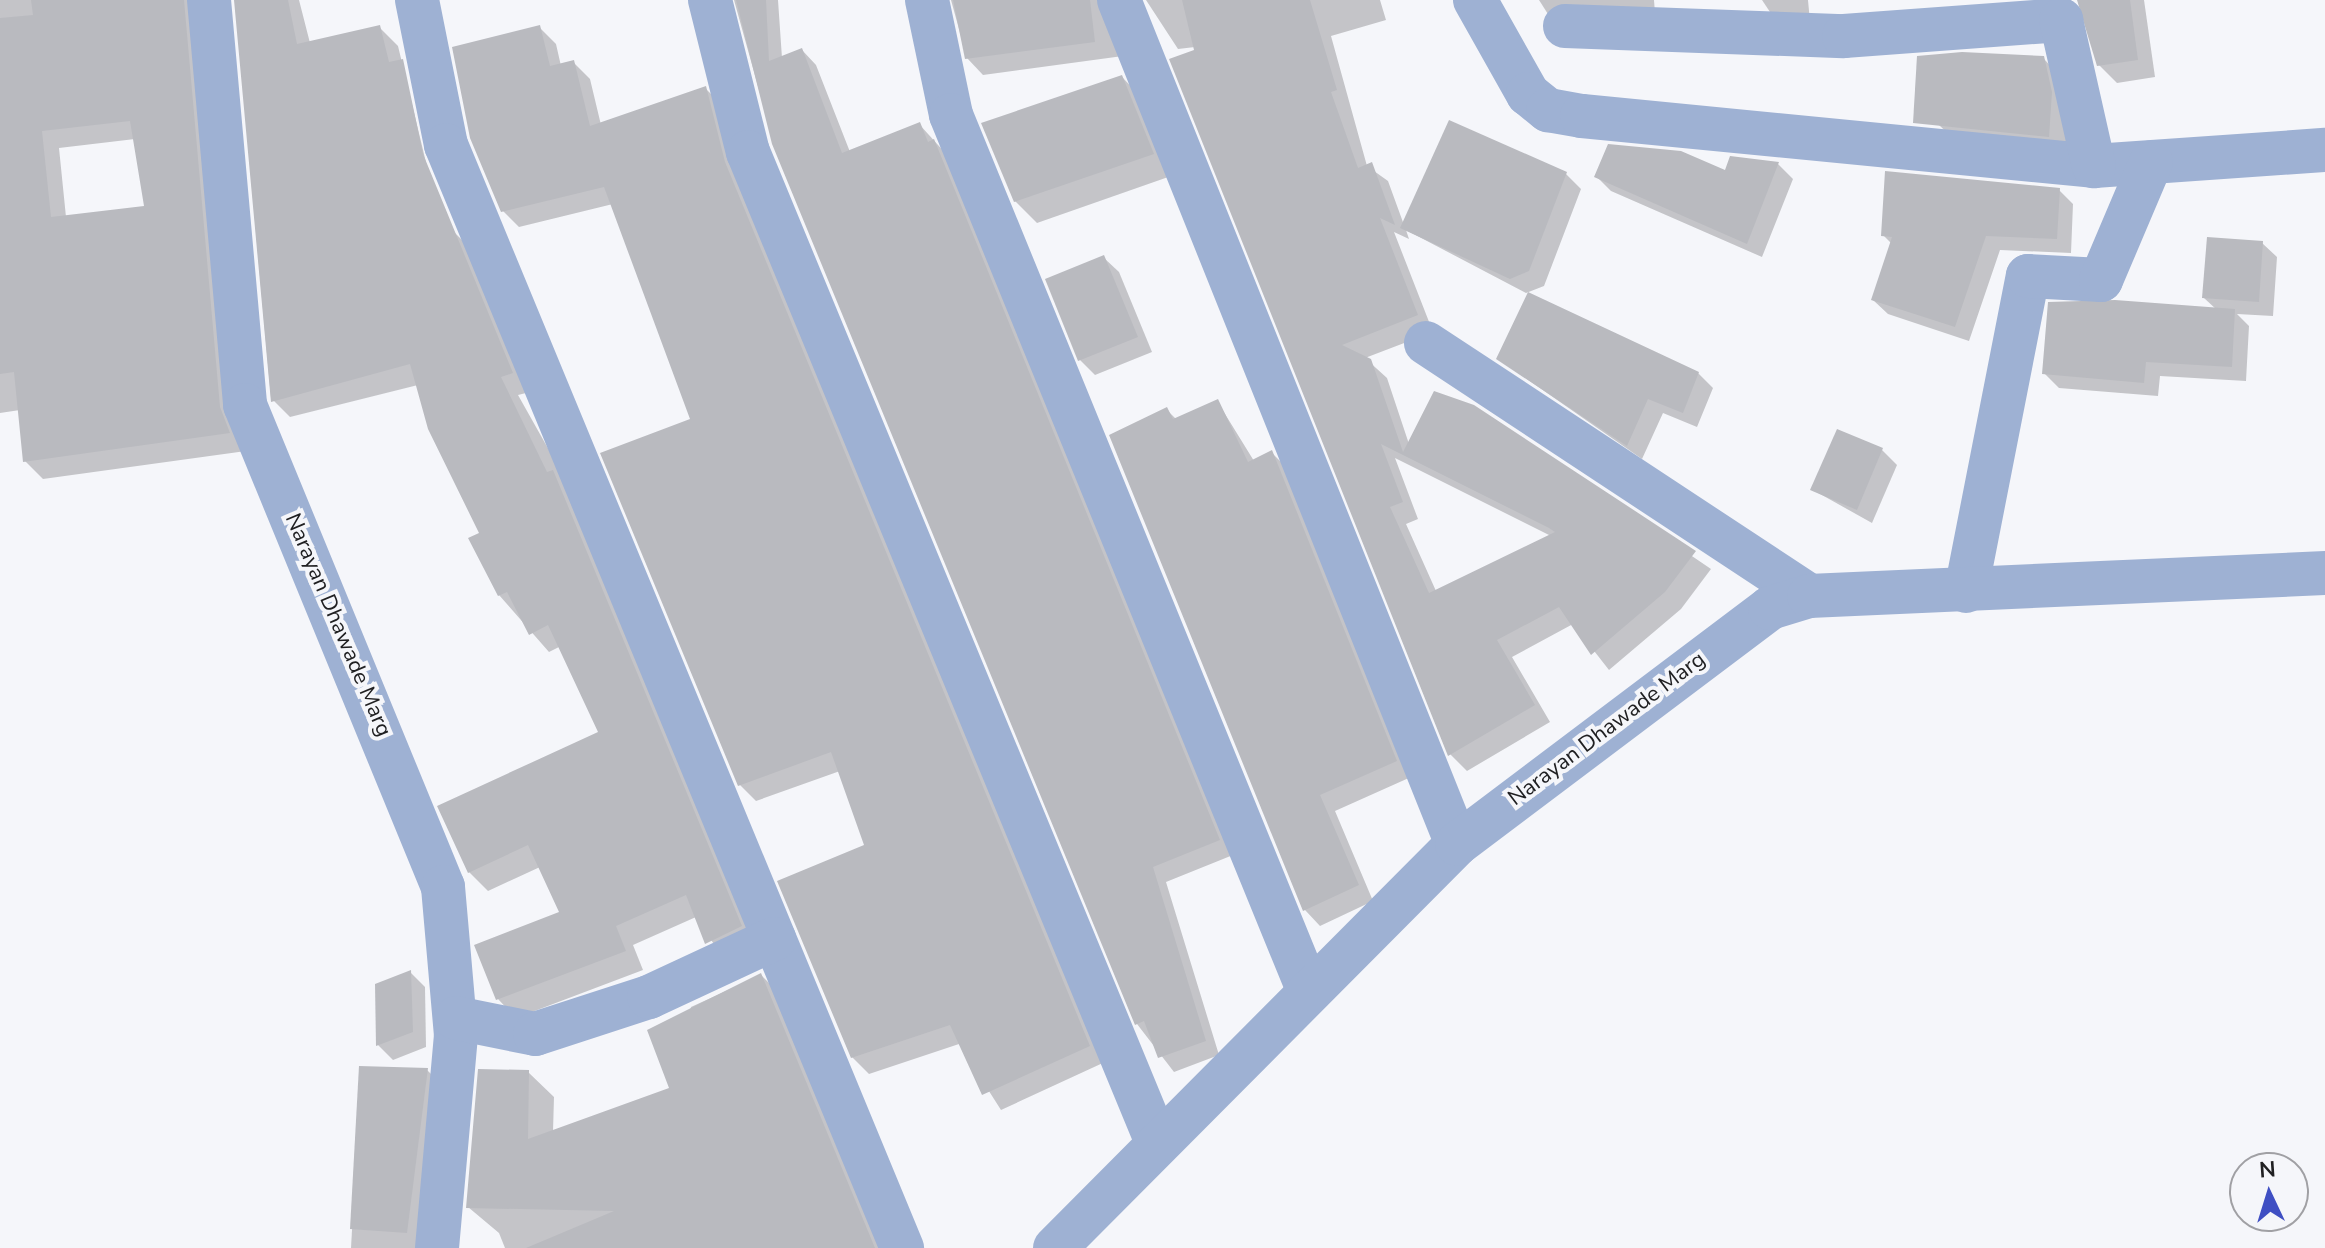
<!DOCTYPE html>
<style>
body{margin:0}
#map{position:relative;width:2325px;height:1248px;overflow:hidden;background:#f5f6fa;font-family:"Nunito Sans",sans-serif}
div>[style]{position:absolute}
.shadow>*{inset:0;background:#0003}
.building>*{inset:0;background:#b9babf}
.minor>*{height:44px;margin:-22px;padding:0 22px;transform-origin:22px;border-radius:22px;background:#9eb1d3}
span{translate:-50% -50%;white-space:nowrap;text-align:center;line-height:1.15;-webkit-text-stroke:8px #f5f6fa;paint-order:stroke}
.street-label{font-size:22px;color:#202022}
.north{position:absolute;left:2229px;top:1152px;width:80px;height:80px;box-sizing:border-box;background:#f5f6fa;border:2px solid #a0a0a4;border-radius:50%;rotate:356deg;font-size:22px;font-weight:700;line-height:32px;text-align:center;color:#202022}
.north::after{content:'';display:block;margin:auto;width:28px;height:36px;background:#3f4fc3;clip-path:polygon(50% 0,100% 100%,50% 72%,0 100%)}
</style>
<div id="map">
<div class="shadow">
<div style="clip-path:polygon(evenodd,0 0,201px 0,246px 451px,43px 479px,25px 461px,20px 410px,0 413px,0 0,135px 139px,146px 208px,66px 217px,59px 148px,135px 139px)"></div>
<div style="clip-path:polygon(235px 0,299px 0,310px 43px,379px 27px,398px 46px,443px 233px,453px 231px,472px 250px,530px 392px,518px 395px,572px 491px,759px 945px,725px 961px,696px 917px,633px 945px,643px 970px,516px 1018px,498px 999px,562px 914px,540px 867px,488px 891px,469px 872px,601px 733px,561px 646px,549px 652px,499px 595px,482px 533px,418px 385px,290px 417px,271px 398px)"></div>
<div style="clip-path:polygon(734px 0,778px 0,782px 58px,802px 50px,816px 65px,850px 152px,919px 124px,948px 156px,1233px 855px,1166px 882px,1219px 1055px,1174px 1072px,1137px 1024px,774px 144px)"></div>
<div style="clip-path:polygon(951px 0,1121px 0,1123px 56px,983px 75px,967px 58px)"></div>
<div style="clip-path:polygon(evenodd,1146px 0,1380px 0,1386px 20px,1331px 36px,1367px 166px,1388px 181px,1404px 225px,1450px 122px,1566px 174px,1581px 189px,1544px 286px,1526px 293px,1406px 230px,1409px 239px,1394px 232px,1433px 332px,1365px 358px,1387px 378px,1409px 444px,1473px 407px,1711px 569px,1681px 609px,1609px 670px,1573px 624px,1512px 657px,1550px 722px,1467px 771px,1450px 754px,1195px 47px,1178px 49px,1146px 0,1395px 458px,1551px 536px,1436px 591px,1406px 524px,1418px 519px,1395px 458px)"></div>
<div style="clip-path:polygon(1539px 0,1654px 0,1655px 13px,1553px 22px)"></div>
<div style="clip-path:polygon(1762px 0,1808px 0,1810px 22px,1776px 21px)"></div>
<div style="clip-path:polygon(2083px 0,2144px 0,2155px 77px,2117px 83px,2099px 65px)"></div>
<div style="clip-path:polygon(539px 27px,556px 44px,561px 66px,573px 62px,590px 79px,601px 125px,705px 88px,722px 105px,1105px 1062px,1001px 1110px,959px 1044px,869px 1074px,852px 1057px,867px 846px,840px 771px,756px 801px,740px 785px,692px 420px,613px 204px,519px 227px,502px 210px)"></div>
<div style="clip-path:polygon(2043px 58px,2064px 80px,2070px 157px,1961px 146px,1939px 125px)"></div>
<div style="clip-path:polygon(1122px 77px,1143px 99px,1174px 175px,1037px 223px,1015px 201px)"></div>
<div style="clip-path:polygon(1732px 158px,1778px 164px,1793px 179px,1762px 257px,1611px 191px,1596px 176px,1726px 172px)"></div>
<div style="clip-path:polygon(2059px 190px,2073px 204px,2071px 253px,2000px 250px,1969px 341px,1888px 314px,1873px 300px,1892px 244px,1883px 235px)"></div>
<div style="clip-path:polygon(2262px 243px,2277px 257px,2273px 316px,2237px 314px,2249px 326px,2246px 381px,2160px 376px,2158px 396px,2059px 388px,2045px 374px,2217px 310px,2204px 298px)"></div>
<div style="clip-path:polygon(1104px 258px,1119px 272px,1152px 352px,1095px 375px,1080px 360px)"></div>
<div style="clip-path:polygon(1498px 359px,1698px 373px,1713px 388px,1697px 427px,1663px 413px,1642px 459px)"></div>
<div style="clip-path:polygon(1217px 401px,1254px 461px,1272px 453px,1288px 469px,1411px 777px,1335px 811px,1373px 901px,1320px 926px,1305px 910px,1167px 410px,1177px 420px)"></div>
<div style="clip-path:polygon(1882px 450px,1897px 465px,1872px 523px,1813px 490px)"></div>
<div style="clip-path:polygon(410px 972px,425px 987px,426px 1047px,393px 1060px,378px 1045px,377px 985px)"></div>
<div style="clip-path:polygon(761px 975px,786px 1000px,888px 1248px,505px 1248px,499px 1233px,468px 1207px,528px 1072px,554px 1097px,553px 1132px,671px 1089px,691px 1007px)"></div>
<div style="clip-path:polygon(361px 1068px,427px 1070px,444px 1087px,424px 1248px,351px 1248px)"></div>
</div>
<div class="building">
<div style="clip-path:polygon(evenodd,31px 0,184px 0,220px 407px,230px 433px,23px 462px,14px 372px,0 374px,0 18px,33px 15px,31px 0,130px 121px,144px 206px,51px 217px,42px 131px,130px 121px)"></div>
<div style="clip-path:polygon(234px 0,288px 0,297px 44px,380px 25px,389px 62px,403px 59px,423px 154px,513px 373px,501px 377px,547px 472px,553px 470px,742px 926px,705px 944px,686px 895px,616px 926px,626px 951px,496px 1000px,474px 945px,559px 912px,528px 845px,468px 873px,437px 806px,598px 732px,548px 625px,529px 635px,507px 592px,498px 596px,468px 538px,479px 533px,428px 429px,410px 364px,271px 402px)"></div>
<div style="clip-path:polygon(736px 0,766px 0,769px 61px,802px 48px,842px 153px,920px 122px,928px 142px,934px 139px,1220px 840px,1153px 867px,1206px 1041px,1158px 1058px,1144px 1021px,1135px 1025px,772px 144px)"></div>
<div style="clip-path:polygon(953px 0,1090px 0,1095px 42px,965px 59px)"></div>
<div style="clip-path:polygon(evenodd,1182px 0,1310px 0,1337px 90px,1331px 92px,1358px 168px,1372px 162px,1395px 225px,1380px 218px,1418px 315px,1342px 345px,1371px 359px,1403px 452px,1434px 391px,1474px 405px,1696px 551px,1665px 592px,1591px 655px,1559px 607px,1497px 640px,1535px 705px,1448px 756px,1169px 59px,1194px 50px,1182px 0,1381px 444px,1549px 528px,1555px 532px,1429px 593px,1390px 507px,1403px 502px,1381px 444px)"></div>
<div style="clip-path:polygon(2130px 0,2138px 60px,2097px 66px,2077px 0)"></div>
<div style="clip-path:polygon(540px 25px,550px 66px,574px 60px,590px 126px,706px 86px,725px 162px,1090px 1046px,982px 1095px,950px 1025px,851px 1058px,777px 881px,864px 845px,831px 752px,738px 786px,600px 453px,690px 419px,604px 187px,501px 212px,470px 138px,452px 47px)"></div>
<div style="clip-path:polygon(1962px 52px,2044px 56px,2052px 92px,2049px 137px,1913px 123px,1917px 56px)"></div>
<div style="clip-path:polygon(1122px 75px,1154px 154px,1014px 202px,981px 123px)"></div>
<div style="clip-path:polygon(1449px 120px,1567px 172px,1529px 271px,1510px 279px,1400px 228px)"></div>
<div style="clip-path:polygon(1608px 144px,1681px 151px,1725px 170px,1730px 156px,1779px 162px,1747px 244px,1594px 177px)"></div>
<div style="clip-path:polygon(1885px 171px,2060px 188px,2057px 239px,1986px 236px,1955px 327px,1871px 300px,1892px 237px,1881px 236px)"></div>
<div style="clip-path:polygon(2207px 237px,2263px 241px,2259px 302px,2202px 298px)"></div>
<div style="clip-path:polygon(1104px 255px,1138px 337px,1078px 361px,1045px 279px)"></div>
<div style="clip-path:polygon(1528px 292px,1699px 372px,1683px 413px,1648px 399px,1627px 446px,1496px 359px)"></div>
<div style="clip-path:polygon(2115px 300px,2235px 309px,2232px 367px,2146px 362px,2144px 383px,2042px 374px,2048px 302px)"></div>
<div style="clip-path:polygon(1218px 399px,1248px 462px,1272px 450px,1397px 761px,1320px 795px,1359px 885px,1303px 911px,1109px 435px,1167px 407px,1173px 419px)"></div>
<div style="clip-path:polygon(1837px 429px,1883px 448px,1857px 510px,1810px 490px)"></div>
<div style="clip-path:polygon(411px 970px,413px 1032px,376px 1046px,375px 984px)"></div>
<div style="clip-path:polygon(761px 973px,875px 1248px,526px 1248px,614px 1211px,466px 1208px,478px 1069px,529px 1070px,528px 1139px,669px 1088px,647px 1030px)"></div>
<div style="clip-path:polygon(359px 1066px,428px 1068px,407px 1233px,350px 1229px)"></div>
</div>
<div class="minor">
<div style="left:209px;top:0;width:407px;rotate:84.9deg"></div>
<div style="left:245px;top:405px;width:521px;rotate:67.67deg"></div>
<div style="left:443px;top:887px;width:149px;rotate:85deg"></div>
<div style="left:456px;top:1035px;width:214px;rotate:95.1deg"></div>
<div style="left:417px;top:0;width:148px;rotate:78.7deg"></div>
<div style="left:446px;top:145px;width:1194px;rotate:67.54deg"></div>
<div style="left:710px;top:0;width:157px;rotate:76deg"></div>
<div style="left:748px;top:152px;width:1069px;rotate:67.56deg"></div>
<div style="left:927px;top:0;width:117px;rotate:78.2deg"></div>
<div style="left:951px;top:115px;width:947px;rotate:67.79deg"></div>
<div style="left:1119px;top:0;width:909px;rotate:68.18deg"></div>
<div style="left:1475px;top:0;width:108px;rotate:60.6deg"></div>
<div style="left:1528px;top:94px;width:26px;rotate:39deg"></div>
<div style="left:1548px;top:110px;width:35px;rotate:10deg"></div>
<div style="left:1582px;top:116px;width:514px;rotate:5.58deg"></div>
<div style="left:2094px;top:166px;width:232px;rotate:-4deg"></div>
<div style="left:1565px;top:26px;width:279px;rotate:2.1deg"></div>
<div style="left:1844px;top:36px;width:218px;rotate:-4.2deg"></div>
<div style="left:2061px;top:20px;width:150px;rotate:77.3deg"></div>
<div style="left:1426px;top:343px;width:459px;rotate:33.4deg"></div>
<div style="left:1966px;top:591px;width:321px;rotate:-78.9deg"></div>
<div style="left:2028px;top:276px;width:73px;rotate:3.1deg"></div>
<div style="left:2101px;top:280px;width:128px;rotate:-67deg"></div>
<div style="left:456px;top:1018px;width:81px;rotate:11.4deg"></div>
<div style="left:535px;top:1034px;width:120px;rotate:-18deg"></div>
<div style="left:649px;top:997px;width:138px;rotate:-24.9deg"></div>
<div style="left:1055px;top:1248px;width:570px;rotate:-45.14deg"></div>
<div style="left:1457px;top:844px;width:392px;rotate:-37deg"></div>
<div style="left:1770px;top:608px;width:41px;rotate:-17.1deg"></div>
<div style="left:1809px;top:596px;width:517px;rotate:-2.55deg"></div>
</div>
<div class="street-label">
<span style="left:338px;top:625px;rotate:67deg">Narayan Dhawade Marg</span>
<span style="left:1607px;top:729px;rotate:-37deg">Narayan Dhawade Marg</span>
</div>
<div class="north">N</div>
</div>
